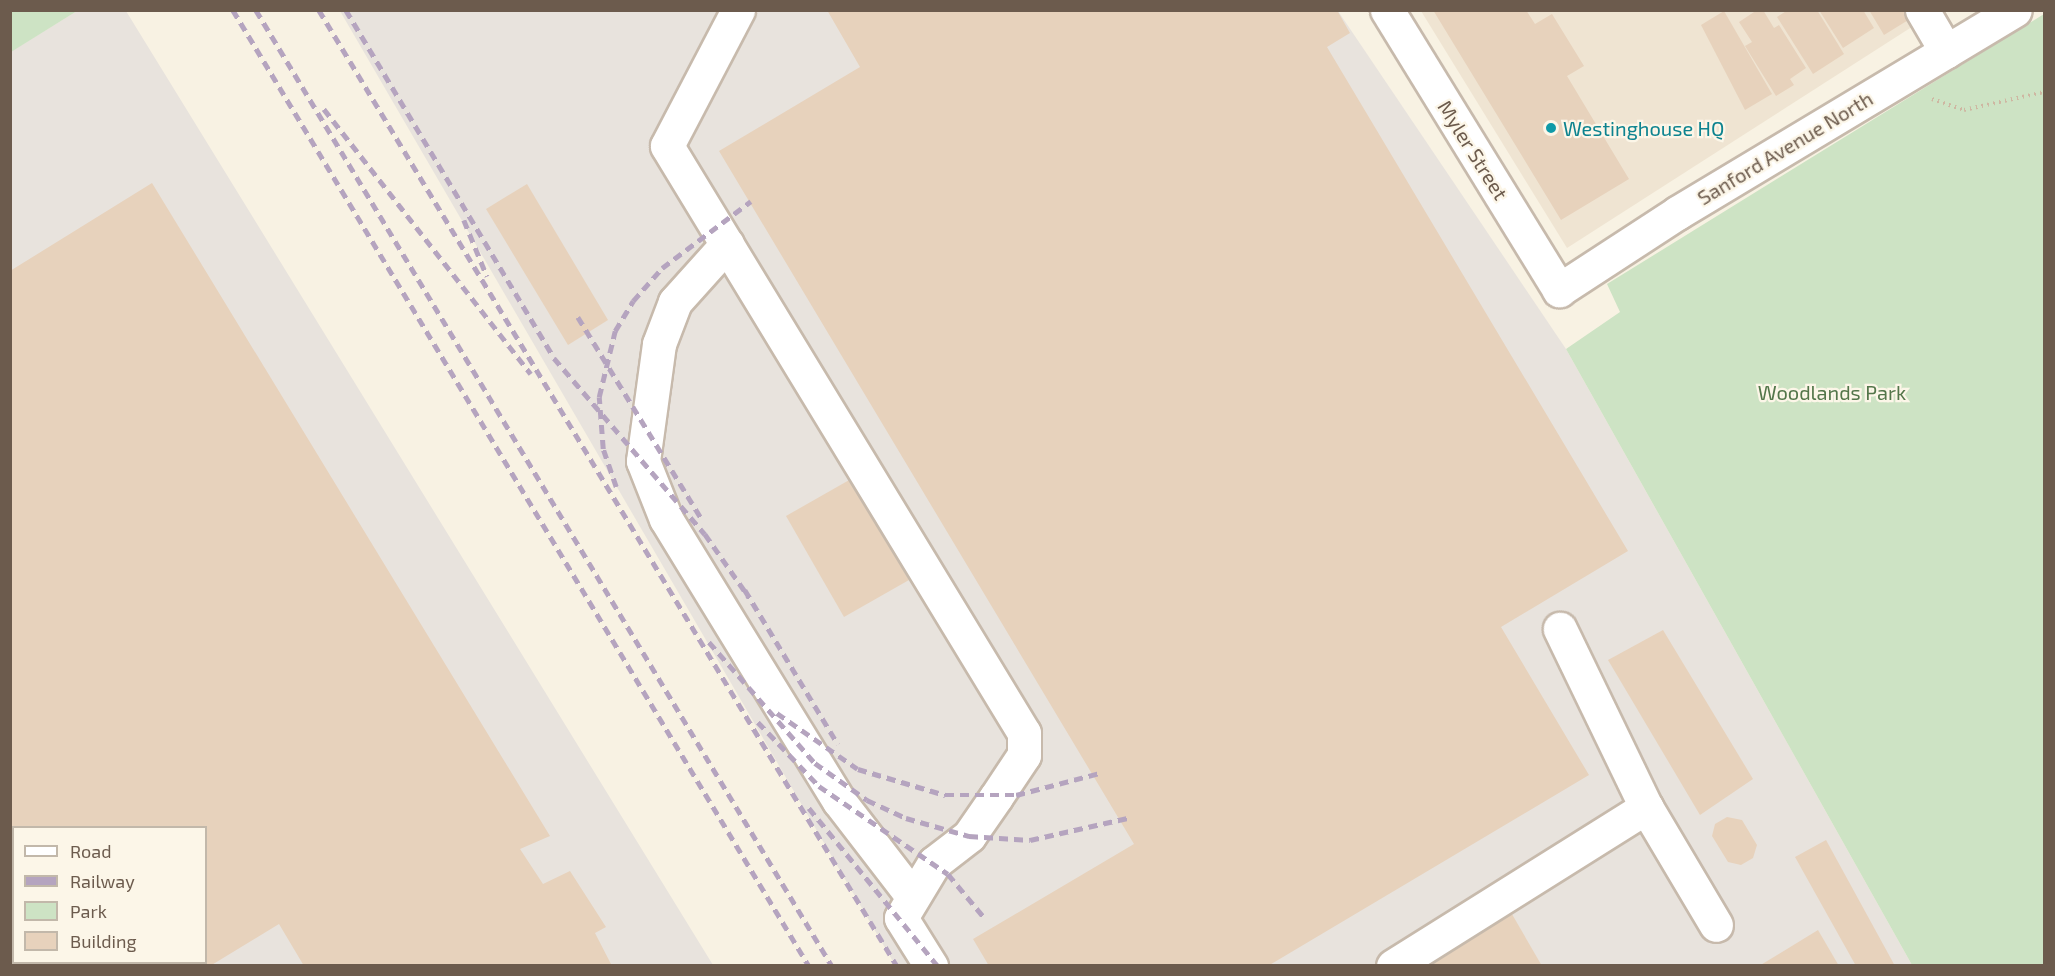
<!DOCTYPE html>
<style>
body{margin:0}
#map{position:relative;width:2055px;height:976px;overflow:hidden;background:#f8f2e3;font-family:"Exo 2",sans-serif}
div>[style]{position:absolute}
.residential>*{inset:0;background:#efe4d2}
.industrial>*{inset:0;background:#e8e3dd}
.green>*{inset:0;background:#cde3c4}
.building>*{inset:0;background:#e7d2bc}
.path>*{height:4px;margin-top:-2px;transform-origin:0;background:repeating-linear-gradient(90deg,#ceb7a2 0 1.5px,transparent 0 6px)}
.roads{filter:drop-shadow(2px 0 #c7baac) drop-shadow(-2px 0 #c7baac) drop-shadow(0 2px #c7baac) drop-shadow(0 -2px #c7baac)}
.minor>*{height:33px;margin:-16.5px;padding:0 16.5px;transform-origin:16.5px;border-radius:16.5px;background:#fff}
.rail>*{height:4.5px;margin-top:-2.25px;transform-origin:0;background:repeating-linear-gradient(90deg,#b5a4bf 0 9px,transparent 0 15px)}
.dots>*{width:16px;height:16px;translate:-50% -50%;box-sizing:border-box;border:3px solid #fcf6e8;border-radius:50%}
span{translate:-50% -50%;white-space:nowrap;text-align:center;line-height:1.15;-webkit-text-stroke:4.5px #fcf6e8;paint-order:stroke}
.culture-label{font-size:20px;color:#0d838f}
.left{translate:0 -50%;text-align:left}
.street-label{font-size:20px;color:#6c5b4d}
.park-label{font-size:20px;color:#53764a}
.frame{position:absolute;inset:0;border:12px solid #6c5b4d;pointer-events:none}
.legend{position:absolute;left:12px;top:826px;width:195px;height:138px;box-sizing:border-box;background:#fcf6e8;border:2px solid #c2b8aa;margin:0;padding:8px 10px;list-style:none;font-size:18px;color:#6c5b4d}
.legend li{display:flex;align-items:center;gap:12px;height:30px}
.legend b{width:30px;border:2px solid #c2b8aa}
</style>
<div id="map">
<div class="residential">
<div style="clip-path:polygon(1930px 10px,1932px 14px,1567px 248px,1421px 11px)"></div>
</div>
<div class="industrial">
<div style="clip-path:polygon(evenodd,77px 11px,126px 11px,713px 965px,11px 965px,10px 52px,77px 11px,14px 828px,206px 828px,206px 962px,14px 962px,14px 828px)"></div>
<div style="clip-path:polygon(340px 11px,1338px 11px,1566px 349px,1912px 965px,895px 965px)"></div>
</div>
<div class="green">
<div style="clip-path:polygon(11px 10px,77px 10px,77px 11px,11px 52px)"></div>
<div style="clip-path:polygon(2044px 14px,2044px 965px,1912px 965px,1566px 349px,1620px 312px,1607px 284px)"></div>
</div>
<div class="building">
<div style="clip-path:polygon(827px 10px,1337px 10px,1350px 33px,1327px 47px,1628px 551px,1501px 627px,1589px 775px,1268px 966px,989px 966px,973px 939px,1134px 844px,719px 151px,860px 67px)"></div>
<div style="clip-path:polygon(1433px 10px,1526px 10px,1535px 24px,1552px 14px,1584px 66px,1567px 76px,1629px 179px,1561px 220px)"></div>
<div style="clip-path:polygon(1757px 10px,1763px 10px,1774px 28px,1779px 25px,1806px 68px,1790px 79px,1794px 85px,1776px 96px,1745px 46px,1752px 42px,1739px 22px)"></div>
<div style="clip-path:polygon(1788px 10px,1817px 10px,1844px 54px,1813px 74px,1777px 17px)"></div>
<div style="clip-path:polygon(1819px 10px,1863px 10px,1874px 28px,1843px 48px)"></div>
<div style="clip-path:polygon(1869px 10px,1916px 10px,1918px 14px,1884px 35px)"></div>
<div style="clip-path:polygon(1724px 11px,1772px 94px,1745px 110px,1701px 25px)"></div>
<div style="clip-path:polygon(evenodd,152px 183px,550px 836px,520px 849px,543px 884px,570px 871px,606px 927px,595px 933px,612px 966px,304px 966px,279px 924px,210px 966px,10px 966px,10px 271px,152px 183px,14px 828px,206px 828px,206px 962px,14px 962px,14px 828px)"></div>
<div style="clip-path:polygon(527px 184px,608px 320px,568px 345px,486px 209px)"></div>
<div style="clip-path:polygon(851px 479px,909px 580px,844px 617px,786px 516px)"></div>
<div style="clip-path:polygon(1663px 630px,1753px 779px,1700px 815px,1608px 660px)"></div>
<div style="clip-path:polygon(1727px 817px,1742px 820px,1757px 845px,1753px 858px,1741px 865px,1728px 862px,1712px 836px,1715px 824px)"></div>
<div style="clip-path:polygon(1826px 840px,1895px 966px,1856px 966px,1795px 857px)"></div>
<div style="clip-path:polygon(1509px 909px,1542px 966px,1416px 966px)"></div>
<div style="clip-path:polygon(1818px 930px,1839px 966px,1759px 966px)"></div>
</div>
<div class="path">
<div style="left:1932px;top:99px;width:34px;rotate:19deg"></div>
<div style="left:1964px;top:110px;width:82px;rotate:-12.7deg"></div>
</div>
<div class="roads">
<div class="minor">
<div style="left:738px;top:10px;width:153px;rotate:117.6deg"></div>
<div style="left:667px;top:146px;width:687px;rotate:58.69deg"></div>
<div style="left:1024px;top:733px;width:22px;rotate:90deg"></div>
<div style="left:1024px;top:755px;width:50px;rotate:123.7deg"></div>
<div style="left:996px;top:797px;width:47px;rotate:124.7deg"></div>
<div style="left:969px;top:836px;width:44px;rotate:142.4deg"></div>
<div style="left:934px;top:863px;width:64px;rotate:121deg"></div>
<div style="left:901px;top:918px;width:57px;rotate:58deg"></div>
<div style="left:1387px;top:10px;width:329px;rotate:58.4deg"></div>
<div style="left:1559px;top:290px;width:141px;rotate:-33.1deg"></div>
<div style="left:1677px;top:213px;width:394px;rotate:-31deg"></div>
<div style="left:1922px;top:10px;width:48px;rotate:59.7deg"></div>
<div style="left:727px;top:244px;width:78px;rotate:131.9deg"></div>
<div style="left:675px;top:302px;width:45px;rotate:110.9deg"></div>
<div style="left:659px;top:344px;width:118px;rotate:97.8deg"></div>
<div style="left:643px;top:461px;width:62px;rotate:68.4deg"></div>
<div style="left:666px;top:519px;width:331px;rotate:58.5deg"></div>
<div style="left:839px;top:801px;width:121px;rotate:52.4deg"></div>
<div style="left:1646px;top:807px;width:137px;rotate:59.3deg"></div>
<div style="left:1393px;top:966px;width:299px;rotate:-32.1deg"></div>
<div style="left:1646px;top:807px;width:198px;rotate:-115.8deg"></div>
</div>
</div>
<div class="rail">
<div style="left:233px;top:10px;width:1116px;rotate:58.93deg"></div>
<div style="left:256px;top:10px;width:1116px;rotate:58.93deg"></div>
<div style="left:319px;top:10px;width:1117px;rotate:58.84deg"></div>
<div style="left:346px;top:10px;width:405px;rotate:59.1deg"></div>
<div style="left:554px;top:358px;width:232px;rotate:49.4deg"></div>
<div style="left:705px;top:534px;width:77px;rotate:55.1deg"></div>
<div style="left:324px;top:109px;width:336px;rotate:52deg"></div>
<div style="left:464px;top:220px;width:61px;rotate:67.7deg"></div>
<div style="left:578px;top:317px;width:239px;rotate:58.5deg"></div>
<div style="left:616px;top:487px;width:40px;rotate:-108.9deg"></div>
<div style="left:603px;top:449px;width:52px;rotate:-94.4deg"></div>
<div style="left:599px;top:397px;width:68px;rotate:-76.4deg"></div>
<div style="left:615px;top:331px;width:35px;rotate:-59deg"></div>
<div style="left:633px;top:301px;width:44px;rotate:-48.7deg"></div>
<div style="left:662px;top:268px;width:111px;rotate:-37deg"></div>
<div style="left:745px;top:590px;width:180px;rotate:58.9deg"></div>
<div style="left:709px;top:642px;width:161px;rotate:48.8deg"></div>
<div style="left:815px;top:763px;width:64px;rotate:35.4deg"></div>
<div style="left:867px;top:800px;width:43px;rotate:24.8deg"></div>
<div style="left:906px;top:818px;width:66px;rotate:15.9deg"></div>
<div style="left:969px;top:836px;width:61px;rotate:3.8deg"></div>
<div style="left:1030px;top:840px;width:100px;rotate:-12.7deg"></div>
<div style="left:777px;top:713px;width:98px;rotate:34.7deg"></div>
<div style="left:858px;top:769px;width:91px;rotate:16.6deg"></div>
<div style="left:945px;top:795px;width:71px"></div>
<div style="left:1016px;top:795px;width:87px;rotate:-14.7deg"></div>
<div style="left:758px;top:722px;width:88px;rotate:46.4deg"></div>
<div style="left:819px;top:786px;width:156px;rotate:34.3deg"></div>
<div style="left:948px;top:874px;width:55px;rotate:50.2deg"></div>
<div style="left:809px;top:808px;width:204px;rotate:50.8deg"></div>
</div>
<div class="dots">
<div style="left:1551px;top:128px;background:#0f9aa8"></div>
</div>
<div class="culture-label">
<span class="left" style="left:1563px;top:128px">Westinghouse HQ</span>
</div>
<div class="street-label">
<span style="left:1785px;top:148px;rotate:-31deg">Sanford Avenue North</span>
<span style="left:1473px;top:150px;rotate:58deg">Myler Street</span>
</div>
<div class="park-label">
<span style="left:1832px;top:392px">Woodlands Park</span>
</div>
<div class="frame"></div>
<ul class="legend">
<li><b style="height:8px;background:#fff"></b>Road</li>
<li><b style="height:8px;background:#b5a4bf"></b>Railway</li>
<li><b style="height:16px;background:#cde3c4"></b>Park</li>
<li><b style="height:16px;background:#e7d2bc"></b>Building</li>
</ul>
</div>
